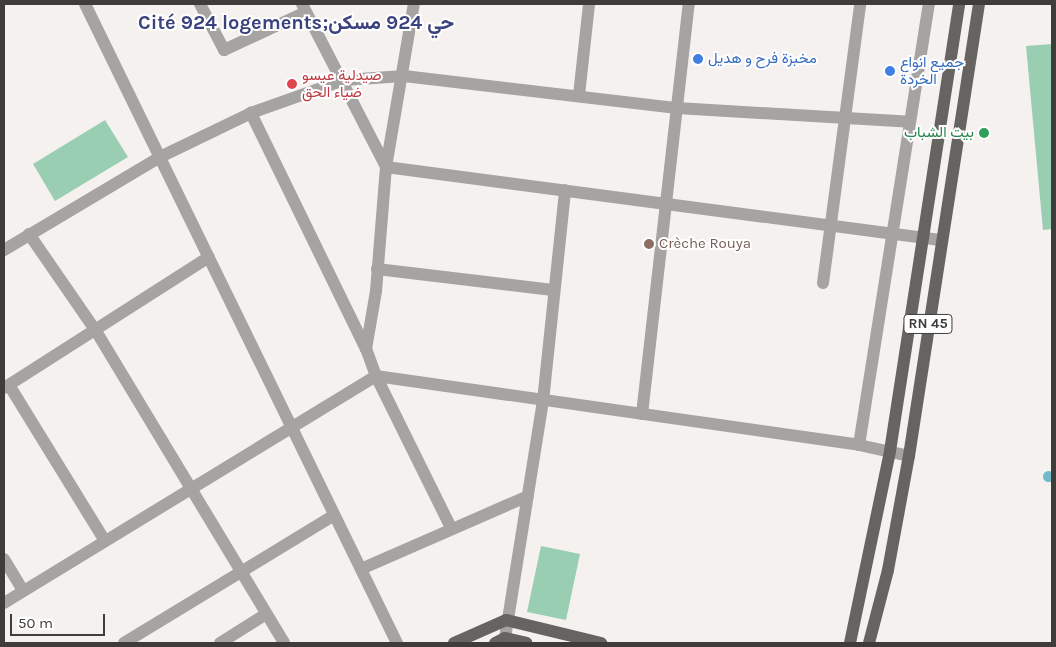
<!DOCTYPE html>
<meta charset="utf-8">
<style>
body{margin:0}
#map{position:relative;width:1056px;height:647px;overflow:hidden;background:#f5f1ef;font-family:Karla,Vazirmatn,sans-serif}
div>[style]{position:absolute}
.green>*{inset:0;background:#9aceb2}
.water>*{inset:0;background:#6fb9c8}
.round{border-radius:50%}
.minor>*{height:12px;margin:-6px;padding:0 6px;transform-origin:6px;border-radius:6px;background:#a5a4a2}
.major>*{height:12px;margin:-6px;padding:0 6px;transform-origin:6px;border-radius:6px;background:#656461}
.dots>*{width:14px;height:14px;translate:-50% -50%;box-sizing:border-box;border:2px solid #fff;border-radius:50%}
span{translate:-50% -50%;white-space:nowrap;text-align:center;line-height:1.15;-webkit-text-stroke:4px #fff;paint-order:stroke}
.shield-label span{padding:1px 4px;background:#fff;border:1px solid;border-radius:4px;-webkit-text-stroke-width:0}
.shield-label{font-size:14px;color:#3e3d3c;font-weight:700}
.shop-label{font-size:15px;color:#366cbe}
.left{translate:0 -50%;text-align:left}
.health-label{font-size:15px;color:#be3a42}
.leisure-label{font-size:15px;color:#27864d}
.right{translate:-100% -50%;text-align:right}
.education-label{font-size:15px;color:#785e54}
.district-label{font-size:20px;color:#3b437e;font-weight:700}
.frame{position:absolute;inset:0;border:5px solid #3e3d3c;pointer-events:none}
.scale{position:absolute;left:10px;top:614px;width:95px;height:22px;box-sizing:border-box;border:2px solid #3e3d3c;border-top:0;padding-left:6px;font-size:15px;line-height:18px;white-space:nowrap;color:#3e3d3c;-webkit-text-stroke:4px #fff;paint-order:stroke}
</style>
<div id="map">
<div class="green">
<div style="clip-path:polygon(1052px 44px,1052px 229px,1043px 230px,1026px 46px)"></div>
<div style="clip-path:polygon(105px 120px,128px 157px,55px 201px,33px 164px)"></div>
<div style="clip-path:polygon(541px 546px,580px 554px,566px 620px,527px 612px)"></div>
</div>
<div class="water">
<div class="round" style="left:1042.5px;top:470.5px;width:11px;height:11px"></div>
</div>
<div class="minor">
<div style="left:85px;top:4px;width:711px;rotate:63.98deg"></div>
<div style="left:200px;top:4px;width:52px;rotate:62.4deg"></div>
<div style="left:224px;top:50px;width:90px;rotate:-24.9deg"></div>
<div style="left:302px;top:4px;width:183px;rotate:62.7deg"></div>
<div style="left:386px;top:167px;width:559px;rotate:7.51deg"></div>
<div style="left:579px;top:95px;width:92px;rotate:-83.7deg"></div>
<div style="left:29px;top:234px;width:118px;rotate:55.4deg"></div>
<div style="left:96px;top:331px;width:364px;rotate:58.9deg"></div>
<div style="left:4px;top:250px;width:182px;rotate:-30.8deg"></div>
<div style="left:160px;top:157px;width:101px;rotate:-25.8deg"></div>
<div style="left:251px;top:113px;width:99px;rotate:-19.5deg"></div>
<div style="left:344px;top:80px;width:60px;rotate:-3.8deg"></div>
<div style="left:404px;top:76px;width:275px;rotate:6.7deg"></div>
<div style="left:677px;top:108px;width:233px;rotate:3.4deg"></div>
<div style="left:377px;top:269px;width:177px;rotate:6.8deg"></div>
<div style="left:823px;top:283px;width:281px;rotate:-82.4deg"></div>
<div style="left:366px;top:349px;width:59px;rotate:-80.2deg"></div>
<div style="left:376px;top:291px;width:124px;rotate:-85.4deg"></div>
<div style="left:386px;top:167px;width:165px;rotate:-80.3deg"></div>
<div style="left:376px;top:376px;width:488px;rotate:8.1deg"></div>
<div style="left:859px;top:445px;width:51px;rotate:12.4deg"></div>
<div style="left:376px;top:376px;width:169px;rotate:63.7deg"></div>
<div style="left:9px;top:385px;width:183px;rotate:58.4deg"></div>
<div style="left:4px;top:388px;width:243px;rotate:-32.6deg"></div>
<div style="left:642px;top:414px;width:413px;rotate:-83.5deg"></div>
<div style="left:859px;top:445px;width:447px;rotate:-81deg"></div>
<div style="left:4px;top:559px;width:37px;rotate:59deg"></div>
<div style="left:361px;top:569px;width:182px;rotate:-23.6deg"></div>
<div style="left:4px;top:603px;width:436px;rotate:-31.4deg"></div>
<div style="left:376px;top:376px;width:29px;rotate:-110deg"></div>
<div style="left:366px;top:349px;width:263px;rotate:-116deg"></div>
<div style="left:505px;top:638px;width:240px;rotate:-80.9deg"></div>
<div style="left:543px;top:401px;width:212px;rotate:-84deg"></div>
<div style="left:124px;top:643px;width:245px;rotate:-31.3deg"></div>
<div style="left:220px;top:643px;width:54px;rotate:-32.2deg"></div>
</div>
<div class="major">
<div style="left:454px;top:643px;width:57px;rotate:-23.9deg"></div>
<div style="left:506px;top:620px;width:98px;rotate:13.6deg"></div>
<div style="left:495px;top:643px;width:11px;rotate:-27deg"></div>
<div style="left:505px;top:638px;width:22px;rotate:13deg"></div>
<div style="left:850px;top:643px;width:196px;rotate:-78.2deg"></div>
<div style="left:890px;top:451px;width:452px;rotate:-81.2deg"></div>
<div style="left:869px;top:643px;width:75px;rotate:-75.4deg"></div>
<div style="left:888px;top:570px;width:116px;rotate:-79.6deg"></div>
<div style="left:909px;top:456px;width:457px;rotate:-81.2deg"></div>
</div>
<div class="dots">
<div style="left:698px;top:59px;background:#3f7fe0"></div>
<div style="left:890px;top:71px;background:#3f7fe0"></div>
<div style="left:292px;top:84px;background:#e0444e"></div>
<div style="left:984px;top:133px;background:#2e9e5b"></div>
<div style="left:649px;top:244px;background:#8d6e63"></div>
</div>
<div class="shield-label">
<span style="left:928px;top:324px">RN 45</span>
</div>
<div class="shop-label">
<span class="left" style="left:708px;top:59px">مخبزة فرح و هديل</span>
<span class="left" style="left:900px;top:71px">جميع انواع<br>الخردة</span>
</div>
<div class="health-label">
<span class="left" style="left:302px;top:84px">صيدلية عيسو<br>ضياء الحق</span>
</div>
<div class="leisure-label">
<span class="right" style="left:974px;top:133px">بيت الشباب</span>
</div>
<div class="education-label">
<span class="left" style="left:659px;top:244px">Crèche Rouya</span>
</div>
<div class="district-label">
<span style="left:296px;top:22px">Cité 924 logements;حي 924 مسكن</span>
</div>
<div class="frame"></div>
<div class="scale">50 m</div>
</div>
